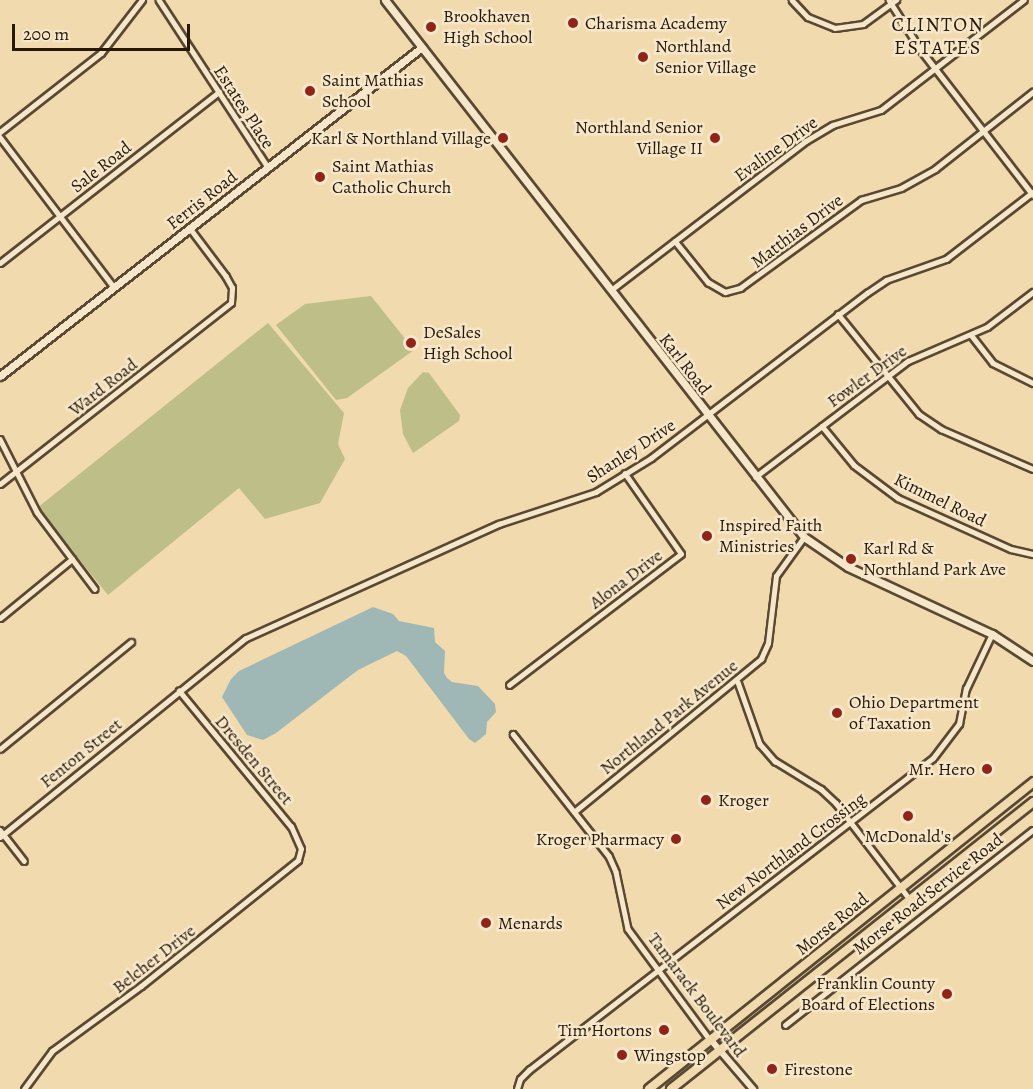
<!DOCTYPE html>
<style>
body{margin:0}
#map{position:relative;width:1033px;height:1089px;overflow:hidden;background:#f1daae;font-family:Alegreya,serif}
div>[style]{position:absolute}
.green>*{inset:0;background:#bebe88}
.water>*{inset:0;background:#9fb8b5}
.roads{filter:drop-shadow(2px 0 #5a4832) drop-shadow(-2px 0 #5a4832) drop-shadow(0 2px #5a4832) drop-shadow(0 -2px #5a4832)}
.minor>*{height:4.5px;margin:-2.25px;padding:0 2.25px;transform-origin:2.25px;border-radius:2.25px;background:#f6e7ca}
.tertiary>*{height:6px;margin:-3px;padding:0 3px;transform-origin:3px;border-radius:3px;background:#f6e7ca}
.secondary>*{height:7px;margin:-3.5px;padding:0 3.5px;transform-origin:3.5px;border-radius:3.5px;background:#f6e7ca}
.primary>*{height:8px;margin:-4px;padding:0 4px;transform-origin:4px;border-radius:4px;background:#f1daae}
.dots>*{width:16px;height:16px;translate:-50% -50%;box-sizing:border-box;border:3px solid #f6e7ca;border-radius:50%}
span{translate:-50% -50%;white-space:nowrap;text-align:center;line-height:1.15;-webkit-text-stroke:5px #f6e7ca;paint-order:stroke}
.poi-label{font-size:18px;color:#271809}
.left{translate:0 -50%;text-align:left}
.right{translate:-100% -50%;text-align:right}
.street-label{font-size:18px;color:#271809}
.neighbourhood-label{font-size:20px;color:#271809;letter-spacing:1.5px}
.scale{position:absolute;left:12px;top:24px;width:178px;height:27px;box-sizing:border-box;border:3px solid #271809;border-top:0;padding-left:8px;font-size:18px;line-height:21px;white-space:nowrap;color:#271809;-webkit-text-stroke:4px #f6e7ca;paint-order:stroke}
</style>
<div id="map">
<div class="green">
<div style="clip-path:polygon(371px 296px,414px 350px,347px 398px,336px 400px,276px 325px,305px 304px)"></div>
<div style="clip-path:polygon(268px 323px,344px 413px,338px 444px,345px 459px,320px 503px,265px 519px,239px 488px,108px 595px,37px 508px)"></div>
<div style="clip-path:polygon(423px 372px,429px 373px,460px 415px,459px 421px,413px 453px,403px 434px,400px 410px,408px 388px)"></div>
</div>
<div class="water">
<div style="clip-path:polygon(373px 607px,393px 614px,399px 621px,434px 628px,435px 642px,445px 651px,444px 673px,447px 678px,452px 682px,478px 686px,495px 704px,496px 712px,487px 722px,486px 734px,475px 743px,469px 739px,406px 656px,397px 651px,358px 670px,276px 733px,263px 740px,247px 735px,222px 697px,231px 679px,239px 671px)"></div>
</div>
<div class="roads">
<div class="minor">
<div style="left:159px;top:0;width:199px;rotate:56.9deg"></div>
<div style="left:792px;top:0;width:23px;rotate:47deg"></div>
<div style="left:808px;top:17px;width:29px;rotate:22deg"></div>
<div style="left:835px;top:28px;width:28px;rotate:-8deg"></div>
<div style="left:863px;top:24px;width:41px;rotate:-36deg"></div>
<div style="left:889px;top:0;width:59px;rotate:57.4deg"></div>
<div style="left:921px;top:50px;width:183px;rotate:52.3deg"></div>
<div style="left:0;top:132px;width:128px;rotate:-38deg"></div>
<div style="left:101px;top:53px;width:67px;rotate:-52.3deg"></div>
<div style="left:0;top:137px;width:188px;rotate:52.8deg"></div>
<div style="left:675px;top:241px;width:53px;rotate:51.2deg"></div>
<div style="left:708px;top:282px;width:20px;rotate:30deg"></div>
<div style="left:725px;top:292px;width:16px;rotate:-15deg"></div>
<div style="left:740px;top:288px;width:150px;rotate:-36deg"></div>
<div style="left:861px;top:200px;width:42px;rotate:-16.7deg"></div>
<div style="left:901px;top:188px;width:39px;rotate:-29deg"></div>
<div style="left:935px;top:169px;width:125px;rotate:-38.2deg"></div>
<div style="left:0;top:263px;width:278px;rotate:-38deg"></div>
<div style="left:611px;top:290px;width:245px;rotate:-37.4deg"></div>
<div style="left:806px;top:141px;width:31px;rotate:-31deg"></div>
<div style="left:833px;top:125px;width:50px;rotate:-17.4deg"></div>
<div style="left:881px;top:110px;width:180px;rotate:-37.6deg"></div>
<div style="left:838px;top:314px;width:129px;rotate:51deg"></div>
<div style="left:919px;top:414px;width:27px;rotate:34deg"></div>
<div style="left:941px;top:429px;width:100px;rotate:23.5deg"></div>
<div style="left:972px;top:336px;width:34px;rotate:52deg"></div>
<div style="left:993px;top:363px;width:45px;rotate:26.6deg"></div>
<div style="left:822px;top:426px;width:50px;rotate:50.6deg"></div>
<div style="left:854px;top:465px;width:55px;rotate:36.9deg"></div>
<div style="left:898px;top:498px;width:124px;rotate:24.3deg"></div>
<div style="left:1011px;top:549px;width:23px;rotate:13deg"></div>
<div style="left:0;top:439px;width:82px;rotate:63.1deg"></div>
<div style="left:37px;top:512px;width:96px;rotate:53deg"></div>
<div style="left:755px;top:477px;width:192px;rotate:-37.2deg"></div>
<div style="left:908px;top:361px;width:86px;rotate:-23.3deg"></div>
<div style="left:987px;top:327px;width:58px;rotate:-37.3deg"></div>
<div style="left:0;top:484px;width:293px;rotate:-38.1deg"></div>
<div style="left:231px;top:303px;width:15px;rotate:-86deg"></div>
<div style="left:232px;top:288px;width:13px;rotate:-119deg"></div>
<div style="left:226px;top:277px;width:60px;rotate:-126.9deg"></div>
<div style="left:0;top:618px;width:93px;rotate:-39.3deg"></div>
<div style="left:738px;top:682px;width:66px;rotate:70.5deg"></div>
<div style="left:760px;top:744px;width:23px;rotate:49deg"></div>
<div style="left:775px;top:761px;width:54px;rotate:31.3deg"></div>
<div style="left:821px;top:789px;width:21px;rotate:43deg"></div>
<div style="left:836px;top:803px;width:120px;rotate:52.5deg"></div>
<div style="left:509px;top:685px;width:216px;rotate:-37.3deg"></div>
<div style="left:681px;top:554px;width:98px;rotate:-125deg"></div>
<div style="left:513px;top:734px;width:155px;rotate:51.8deg"></div>
<div style="left:609px;top:856px;width:17px;rotate:66deg"></div>
<div style="left:616px;top:872px;width:58px;rotate:78.1deg"></div>
<div style="left:628px;top:929px;width:138px;rotate:53.5deg"></div>
<div style="left:0;top:749px;width:169px;rotate:-39.2deg"></div>
<div style="left:574px;top:812px;width:242px;rotate:-39.3deg"></div>
<div style="left:761px;top:659px;width:17px;rotate:-66deg"></div>
<div style="left:768px;top:643px;width:67px;rotate:-83.2deg"></div>
<div style="left:776px;top:576px;width:48px;rotate:-54.3deg"></div>
<div style="left:0;top:830px;width:39px;rotate:52deg"></div>
<div style="left:0;top:837px;width:316px;rotate:-39deg"></div>
<div style="left:246px;top:638px;width:277px;rotate:-24.3deg"></div>
<div style="left:499px;top:524px;width:102px;rotate:-18.3deg"></div>
<div style="left:596px;top:492px;width:65px;rotate:-31.7deg"></div>
<div style="left:651px;top:458px;width:272px;rotate:-37.4deg"></div>
<div style="left:867px;top:293px;width:23px;rotate:-34deg"></div>
<div style="left:886px;top:280px;width:64px;rotate:-19.3deg"></div>
<div style="left:946px;top:259px;width:110px;rotate:-37.6deg"></div>
<div style="left:785px;top:1025px;width:315px;rotate:-38.2deg"></div>
<div style="left:24px;top:1089px;width:47px;rotate:-53.6deg"></div>
<div style="left:52px;top:1051px;width:110px;rotate:-36.1deg"></div>
<div style="left:141px;top:986px;width:201px;rotate:-38.7deg"></div>
<div style="left:298px;top:860px;width:11px;rotate:-75deg"></div>
<div style="left:301px;top:849px;width:24px;rotate:-114deg"></div>
<div style="left:291px;top:827px;width:176px;rotate:-129.5deg"></div>
<div style="left:517px;top:1089px;width:10px;rotate:-73deg"></div>
<div style="left:520px;top:1079px;width:13px;rotate:-45deg"></div>
<div style="left:529px;top:1070px;width:510px;rotate:-37.68deg"></div>
<div style="left:933px;top:758px;width:43px;rotate:-52.6deg"></div>
<div style="left:959px;top:724px;width:36px;rotate:-79deg"></div>
<div style="left:966px;top:689px;width:61px;rotate:-64.7deg"></div>
</div>
<div class="tertiary">
<div style="left:711px;top:1040px;width:65px;rotate:49.4deg"></div>
</div>
<div class="secondary">
<div style="left:385px;top:0;width:681px;rotate:52.04deg"></div>
<div style="left:804px;top:537px;width:53px;rotate:34.3deg"></div>
<div style="left:848px;top:567px;width:159px;rotate:25deg"></div>
<div style="left:992px;top:634px;width:49px;rotate:33.4deg"></div>
<div style="left:0;top:376px;width:535px;rotate:-37.94deg"></div>
</div>
<div class="primary">
<div style="left:649px;top:1089px;width:492px;rotate:-38.6deg"></div>
<div style="left:671px;top:1089px;width:462px;rotate:-38.4deg"></div>
</div>
</div>
<div class="dots">
<div style="left:573px;top:23px;background:#8f2418"></div>
<div style="left:431px;top:27px;background:#8f2418"></div>
<div style="left:643px;top:57px;background:#8f2418"></div>
<div style="left:310px;top:91px;background:#8f2418"></div>
<div style="left:503px;top:138px;background:#8f2418"></div>
<div style="left:715px;top:138px;background:#8f2418"></div>
<div style="left:320px;top:177px;background:#8f2418"></div>
<div style="left:411px;top:343px;background:#8f2418"></div>
<div style="left:707px;top:536px;background:#8f2418"></div>
<div style="left:851px;top:559px;background:#8f2418"></div>
<div style="left:837px;top:713px;background:#8f2418"></div>
<div style="left:987px;top:769px;background:#8f2418"></div>
<div style="left:706px;top:800px;background:#8f2418"></div>
<div style="left:908px;top:816px;background:#8f2418"></div>
<div style="left:676px;top:839px;background:#8f2418"></div>
<div style="left:486px;top:923px;background:#8f2418"></div>
<div style="left:947px;top:994px;background:#8f2418"></div>
<div style="left:664px;top:1030px;background:#8f2418"></div>
<div style="left:622px;top:1055px;background:#8f2418"></div>
<div style="left:772px;top:1069px;background:#8f2418"></div>
</div>
<div class="poi-label">
<span class="left" style="left:443px;top:27px">Brookhaven<br>High School</span>
<span class="left" style="left:585px;top:23px">Charisma Academy</span>
<span class="left" style="left:655px;top:57px">Northland<br>Senior Village</span>
<span class="left" style="left:322px;top:91px">Saint Mathias<br>School</span>
<span class="right" style="left:703px;top:138px">Northland Senior<br>Village II</span>
<span class="right" style="left:491px;top:138px">Karl &amp; Northland Village</span>
<span class="left" style="left:332px;top:177px">Saint Mathias<br>Catholic Church</span>
<span class="left" style="left:423px;top:343px">DeSales<br>High School</span>
<span class="left" style="left:719px;top:536px">Inspired Faith<br>Ministries</span>
<span class="left" style="left:863px;top:559px">Karl Rd &amp;<br>Northland Park Ave</span>
<span class="left" style="left:849px;top:713px">Ohio Department<br>of Taxation</span>
<span class="right" style="left:975px;top:769px">Mr. Hero</span>
<span class="left" style="left:718px;top:800px">Kroger</span>
<span style="left:908px;top:836px">McDonald's</span>
<span class="right" style="left:664px;top:839px">Kroger Pharmacy</span>
<span class="left" style="left:498px;top:923px">Menards</span>
<span class="right" style="left:935px;top:994px">Franklin County<br>Board of Elections</span>
<span class="right" style="left:652px;top:1030px">Tim Hortons</span>
<span class="left" style="left:634px;top:1055px">Wingstop</span>
<span class="left" style="left:784px;top:1069px">Firestone</span>
</div>
<div class="street-label">
<span style="left:244px;top:107px;rotate:57deg">Estates Place</span>
<span style="left:776px;top:149px;rotate:-36deg">Evaline Drive</span>
<span style="left:101px;top:167px;rotate:-38deg">Sale Road</span>
<span style="left:202px;top:200px;rotate:-38deg">Ferris Road</span>
<span style="left:797px;top:231px;rotate:-37deg">Matthias Drive</span>
<span style="left:685px;top:364px;rotate:52deg">Karl Road</span>
<span style="left:867px;top:376px;rotate:-36deg">Fowler Drive</span>
<span style="left:103px;top:387px;rotate:-38deg">Ward Road</span>
<span style="left:631px;top:451px;rotate:-33deg">Shanley Drive</span>
<span style="left:940px;top:500px;rotate:26deg">Kimmel Road</span>
<span style="left:626px;top:579px;rotate:-37deg">Alona Drive</span>
<span style="left:669px;top:717px;rotate:-39deg">Northland Park Avenue</span>
<span style="left:81px;top:753px;rotate:-39deg">Fenton Street</span>
<span style="left:254px;top:760px;rotate:50deg">Dresden Street</span>
<span style="left:791px;top:851px;rotate:-37deg">New Northland Crossing</span>
<span style="left:928px;top:894px;rotate:-38deg">Morse Road Service Road</span>
<span style="left:832px;top:924px;rotate:-39deg">Morse Road</span>
<span style="left:154px;top:959px;rotate:-38deg">Belcher Drive</span>
<span style="left:697px;top:995px;rotate:53deg">Tamarack Boulevard</span>
</div>
<div class="neighbourhood-label">
<span style="left:938px;top:36px">CLINTON<br>ESTATES</span>
</div>
<div class="scale">200 m</div>
</div>
